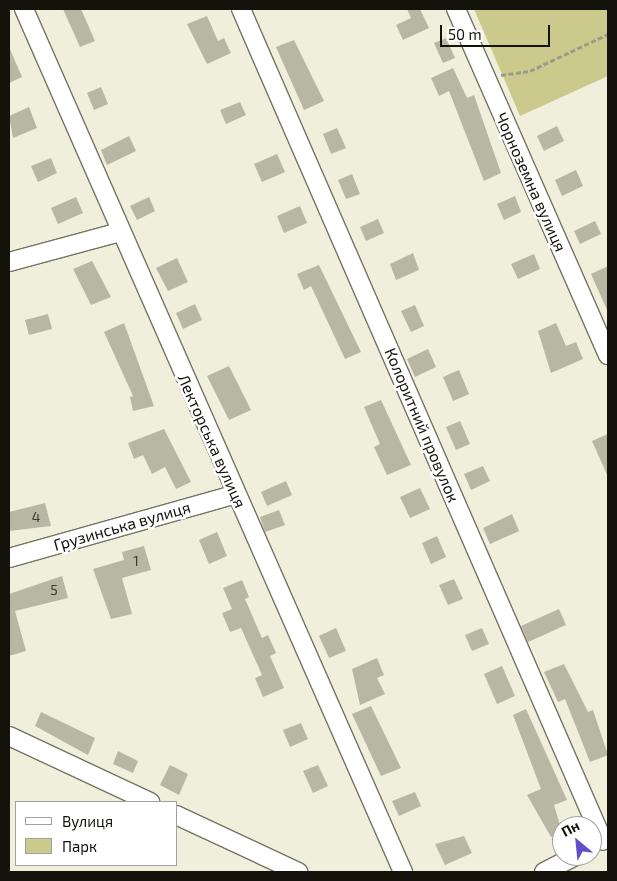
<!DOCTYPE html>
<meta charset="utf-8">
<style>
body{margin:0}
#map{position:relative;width:617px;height:881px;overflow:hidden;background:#f0efdc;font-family:"Exo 2",sans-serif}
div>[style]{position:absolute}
.green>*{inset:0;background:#ccc98d}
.building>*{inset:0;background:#b7b7a4}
.path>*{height:2.5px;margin-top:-1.25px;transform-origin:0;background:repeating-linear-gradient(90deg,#9b9b8c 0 5px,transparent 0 7.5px)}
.roads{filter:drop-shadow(1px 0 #747462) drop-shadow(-1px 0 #747462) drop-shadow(0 1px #747462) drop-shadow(0 -1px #747462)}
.street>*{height:18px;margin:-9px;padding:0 9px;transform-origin:9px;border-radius:9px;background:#fff}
span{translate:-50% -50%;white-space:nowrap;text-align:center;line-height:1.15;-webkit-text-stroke:5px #fff;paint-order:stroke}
.number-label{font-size:14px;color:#3c3c32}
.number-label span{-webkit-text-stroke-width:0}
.street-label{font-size:16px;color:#13130c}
.frame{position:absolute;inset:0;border:10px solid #13130c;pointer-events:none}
.legend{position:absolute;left:15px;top:801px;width:162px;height:65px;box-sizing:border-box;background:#fff;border:1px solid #a1a19e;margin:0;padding:6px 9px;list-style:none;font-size:15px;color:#13130c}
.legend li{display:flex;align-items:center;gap:10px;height:25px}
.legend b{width:25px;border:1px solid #a1a19e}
.north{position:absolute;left:552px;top:816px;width:50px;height:50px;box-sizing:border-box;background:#fff;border:1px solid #a1a19e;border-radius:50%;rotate:332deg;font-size:14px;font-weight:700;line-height:20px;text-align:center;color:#13130c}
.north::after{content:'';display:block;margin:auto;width:18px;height:22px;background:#624dc6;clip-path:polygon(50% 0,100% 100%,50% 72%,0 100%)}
.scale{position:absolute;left:440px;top:25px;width:110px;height:22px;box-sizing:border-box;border:2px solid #13130c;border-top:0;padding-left:6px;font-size:15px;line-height:18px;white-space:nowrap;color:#13130c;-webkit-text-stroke:4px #fff;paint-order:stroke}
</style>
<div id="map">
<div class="green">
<div style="clip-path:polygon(474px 9px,608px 9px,608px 76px,520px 116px)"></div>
</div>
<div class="building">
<div style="clip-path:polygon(63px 9px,81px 9px,95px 41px,80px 47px)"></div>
<div style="clip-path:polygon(407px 9px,420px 9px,429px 28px,403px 40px,396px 25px,411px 18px)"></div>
<div style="clip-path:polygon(207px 16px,218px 41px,224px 38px,231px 53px,207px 64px,187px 24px)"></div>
<div style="clip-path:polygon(446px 38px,455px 58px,443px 63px,434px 43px)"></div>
<div style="clip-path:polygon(294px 40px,324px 101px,304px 110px,276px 47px)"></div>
<div style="clip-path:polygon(9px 47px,22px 77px,9px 83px)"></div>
<div style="clip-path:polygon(453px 68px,467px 98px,474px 95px,501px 173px,484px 181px,449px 91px,439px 96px,431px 78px)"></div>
<div style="clip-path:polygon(101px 87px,108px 104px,94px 110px,87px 93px)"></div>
<div style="clip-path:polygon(240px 102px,246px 115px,226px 124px,220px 110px)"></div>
<div style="clip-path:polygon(29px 107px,37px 128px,13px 138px,9px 116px)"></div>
<div style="clip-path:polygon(557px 126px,564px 141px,544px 151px,537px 136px)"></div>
<div style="clip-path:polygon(337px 128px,346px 148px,331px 154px,323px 134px)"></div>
<div style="clip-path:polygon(129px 136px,136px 151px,107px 165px,101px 150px)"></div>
<div style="clip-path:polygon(277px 154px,285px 172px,262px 182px,254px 164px)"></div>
<div style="clip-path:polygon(51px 158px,57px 173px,38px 182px,31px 166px)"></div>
<div style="clip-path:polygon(576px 170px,583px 186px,562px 196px,555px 180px)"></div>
<div style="clip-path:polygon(352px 174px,360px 194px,346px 199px,338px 180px)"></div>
<div style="clip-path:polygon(515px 196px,521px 212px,504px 220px,497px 204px)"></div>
<div style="clip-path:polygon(76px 197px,83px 213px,58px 224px,51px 208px)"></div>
<div style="clip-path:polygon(149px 197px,155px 211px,137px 220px,130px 206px)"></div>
<div style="clip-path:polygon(300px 206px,307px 223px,284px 233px,277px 216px)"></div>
<div style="clip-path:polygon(378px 219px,384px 233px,366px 241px,360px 227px)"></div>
<div style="clip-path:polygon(595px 221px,601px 234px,580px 244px,574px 231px)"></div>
<div style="clip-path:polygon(413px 253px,419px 270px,396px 280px,390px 264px)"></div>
<div style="clip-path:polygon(534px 254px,540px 269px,518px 279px,511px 264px)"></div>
<div style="clip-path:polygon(177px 258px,188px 282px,168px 291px,156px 268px)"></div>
<div style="clip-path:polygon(92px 261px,111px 297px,91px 305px,73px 269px)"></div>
<div style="clip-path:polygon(319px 265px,361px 352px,345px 359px,311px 286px,304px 290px,297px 274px)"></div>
<div style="clip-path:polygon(608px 266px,608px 312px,591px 274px)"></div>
<div style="clip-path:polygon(195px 304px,202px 320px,183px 329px,176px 313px)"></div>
<div style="clip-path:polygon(415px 305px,424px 326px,411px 332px,401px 311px)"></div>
<div style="clip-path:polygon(48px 314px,52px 329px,29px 335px,25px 320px)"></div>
<div style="clip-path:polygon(124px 323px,154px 406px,133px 411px,130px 397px,133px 396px,104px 332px)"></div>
<div style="clip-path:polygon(556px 323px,566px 346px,576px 342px,583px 359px,551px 373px,538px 331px)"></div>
<div style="clip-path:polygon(428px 349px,436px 367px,415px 377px,407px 359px)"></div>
<div style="clip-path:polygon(229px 366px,251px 410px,229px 420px,207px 376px)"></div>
<div style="clip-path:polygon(459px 370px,469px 394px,453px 401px,443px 377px)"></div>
<div style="clip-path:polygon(381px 400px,411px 465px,387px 475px,374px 447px,380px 444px,364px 407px)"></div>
<div style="clip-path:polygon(460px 421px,470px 444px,456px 450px,446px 427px)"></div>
<div style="clip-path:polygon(164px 429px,191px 482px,176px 489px,165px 467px,152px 474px,143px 455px,134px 459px,128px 443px)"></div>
<div style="clip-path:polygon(608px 434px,608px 477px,592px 441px)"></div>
<div style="clip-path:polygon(483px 466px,490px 481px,471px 490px,464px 474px)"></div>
<div style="clip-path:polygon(286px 481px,292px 495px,267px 506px,261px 492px)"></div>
<div style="clip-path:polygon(420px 488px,430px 509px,410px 518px,400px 497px)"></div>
<div style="clip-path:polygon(45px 503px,51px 526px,9px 531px,9px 512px)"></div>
<div style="clip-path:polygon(279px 510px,285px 525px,265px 532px,260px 517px)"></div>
<div style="clip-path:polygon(512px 514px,519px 531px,490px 544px,483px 528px)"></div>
<div style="clip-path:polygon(217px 532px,227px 556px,209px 564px,199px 540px)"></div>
<div style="clip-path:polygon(437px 536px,446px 557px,431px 564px,422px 543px)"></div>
<div style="clip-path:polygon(144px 546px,151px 570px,122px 578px,132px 614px,111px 619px,93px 569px,124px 560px,122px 552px)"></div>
<div style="clip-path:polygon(62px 576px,68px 598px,15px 611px,26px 651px,9px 656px,9px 594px)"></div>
<div style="clip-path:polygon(454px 579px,463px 599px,448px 605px,439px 585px)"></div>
<div style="clip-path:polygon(242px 580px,249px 597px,245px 599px,262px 638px,268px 635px,276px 653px,270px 656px,284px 688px,263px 697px,255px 678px,262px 675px,241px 628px,230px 632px,222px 613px,232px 609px,223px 588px)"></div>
<div style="clip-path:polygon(559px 609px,566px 625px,528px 642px,521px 626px)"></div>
<div style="clip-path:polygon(336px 628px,346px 651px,329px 658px,319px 636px)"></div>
<div style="clip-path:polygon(482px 628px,489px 644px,472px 651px,465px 635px)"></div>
<div style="clip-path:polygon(377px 658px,384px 675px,377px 678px,385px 694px,360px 705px,352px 669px)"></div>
<div style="clip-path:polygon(564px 664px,588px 712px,593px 710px,608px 755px,590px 762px,565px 699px,558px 702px,544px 672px)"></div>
<div style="clip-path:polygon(502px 666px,515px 696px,497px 704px,484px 674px)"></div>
<div style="clip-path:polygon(371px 706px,401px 768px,381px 776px,352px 714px)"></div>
<div style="clip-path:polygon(526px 709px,567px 800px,554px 805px,562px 832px,551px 837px,527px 795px,541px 789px,513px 715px)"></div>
<div style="clip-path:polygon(41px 712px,95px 738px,88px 755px,35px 726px)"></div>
<div style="clip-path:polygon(301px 723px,308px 739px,290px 747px,283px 730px)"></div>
<div style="clip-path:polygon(118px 751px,138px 761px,133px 773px,113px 764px)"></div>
<div style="clip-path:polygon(170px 765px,188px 774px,179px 795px,160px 785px)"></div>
<div style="clip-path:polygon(318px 765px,328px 786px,313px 793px,303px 771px)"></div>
<div style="clip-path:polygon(415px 792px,421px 806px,399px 816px,392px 801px)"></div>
<div style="clip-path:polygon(464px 836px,472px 853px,445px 865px,435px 844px)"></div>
</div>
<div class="path">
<div style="left:501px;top:75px;width:29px;rotate:-8deg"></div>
<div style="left:530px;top:71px;width:86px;rotate:-25.4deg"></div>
</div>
<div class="roads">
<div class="street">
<div style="left:24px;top:9px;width:943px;rotate:66.29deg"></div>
<div style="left:241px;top:9px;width:907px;rotate:66.49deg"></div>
<div style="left:456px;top:9px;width:378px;rotate:66.3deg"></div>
<div style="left:9px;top:262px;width:115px;rotate:-15.1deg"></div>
<div style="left:9px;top:558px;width:236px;rotate:-15.7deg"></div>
<div style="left:9px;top:736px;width:156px;rotate:25.1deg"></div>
<div style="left:176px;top:815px;width:135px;rotate:25deg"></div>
<div style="left:544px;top:872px;width:35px;rotate:-27deg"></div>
</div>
</div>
<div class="number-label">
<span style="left:36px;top:517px">4</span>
<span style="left:136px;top:561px">1</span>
<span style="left:54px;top:590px">5</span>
</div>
<div class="street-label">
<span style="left:531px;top:182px;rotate:66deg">Чорноземна вулиця</span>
<span style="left:422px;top:425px;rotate:67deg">Колоритний провулок</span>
<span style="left:212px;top:441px;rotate:66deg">Лекторська вулиця</span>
<span style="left:122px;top:526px;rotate:-16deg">Грузинська вулиця</span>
</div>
<div class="frame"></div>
<ul class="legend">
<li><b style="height:6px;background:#fff"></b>Вулиця</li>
<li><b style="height:14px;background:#ccc98d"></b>Парк</li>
</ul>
<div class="north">Пн</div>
<div class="scale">50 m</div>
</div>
